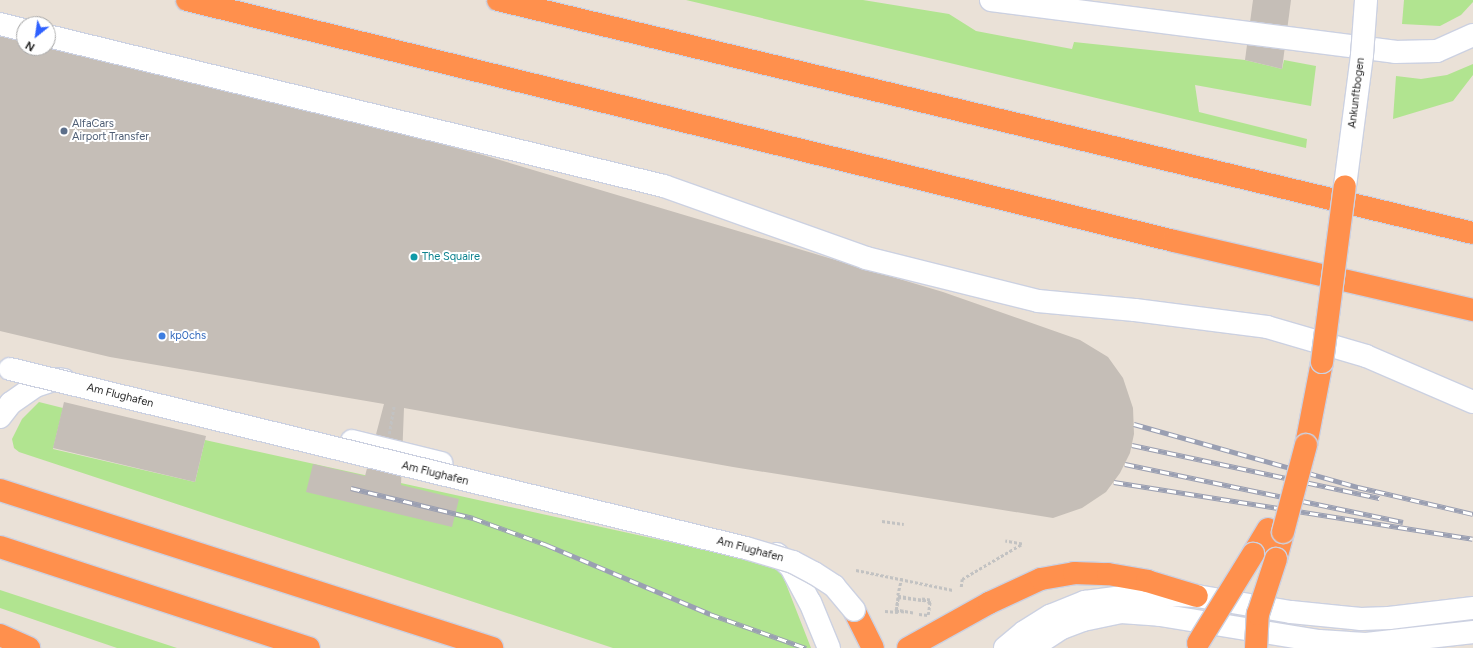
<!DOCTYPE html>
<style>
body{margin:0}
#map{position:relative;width:1473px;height:648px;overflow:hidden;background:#eae1d7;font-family:Figtree,sans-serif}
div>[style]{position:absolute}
.green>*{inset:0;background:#b1e490}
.building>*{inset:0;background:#c5beb7}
.path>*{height:2.5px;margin-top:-1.25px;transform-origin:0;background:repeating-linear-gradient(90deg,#c2c2c2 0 3px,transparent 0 5px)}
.roads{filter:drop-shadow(1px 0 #ccd1e1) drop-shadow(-1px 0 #ccd1e1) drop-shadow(0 1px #ccd1e1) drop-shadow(0 -1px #ccd1e1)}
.minor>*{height:22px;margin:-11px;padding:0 11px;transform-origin:11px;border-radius:11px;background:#fff}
.highway>*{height:22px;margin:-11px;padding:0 11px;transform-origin:11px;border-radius:11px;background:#ff904d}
.rail>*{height:4.5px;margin-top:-2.25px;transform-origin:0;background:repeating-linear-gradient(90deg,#fff 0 9px,#9a9fb2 0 18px);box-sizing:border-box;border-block:1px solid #9a9fb2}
.path-bridge>*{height:2.5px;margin-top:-1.25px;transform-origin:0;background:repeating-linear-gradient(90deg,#c2c2c2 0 3px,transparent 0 5px)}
.bridges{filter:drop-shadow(1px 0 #ccd1e1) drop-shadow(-1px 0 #ccd1e1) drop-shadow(0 1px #ccd1e1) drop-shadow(0 -1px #ccd1e1)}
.minor-bridge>*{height:22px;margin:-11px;padding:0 11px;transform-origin:11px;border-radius:11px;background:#fff}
.highway-bridge>*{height:22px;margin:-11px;padding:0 11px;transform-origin:11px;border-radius:11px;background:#ff904d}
.dots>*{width:11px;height:11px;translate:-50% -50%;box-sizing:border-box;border:2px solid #fff;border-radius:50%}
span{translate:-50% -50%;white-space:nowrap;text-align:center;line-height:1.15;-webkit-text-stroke:4px #fff;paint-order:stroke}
.street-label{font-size:11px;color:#262626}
.service-label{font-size:11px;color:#4e5e75}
.left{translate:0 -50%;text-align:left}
.culture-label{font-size:11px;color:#0d838f}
.shop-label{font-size:11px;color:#366cbe}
.north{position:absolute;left:16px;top:16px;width:40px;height:40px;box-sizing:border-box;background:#fff;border:1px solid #a8a8a8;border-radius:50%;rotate:210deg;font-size:11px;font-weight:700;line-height:16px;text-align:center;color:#262626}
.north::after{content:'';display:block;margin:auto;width:14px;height:18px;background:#2f61ff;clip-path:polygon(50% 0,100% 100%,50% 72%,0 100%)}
</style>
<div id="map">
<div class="green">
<div style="clip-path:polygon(686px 0,863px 0,949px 14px,976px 31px,1072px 49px,1074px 42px,1245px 60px,1282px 69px,1284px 60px,1316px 66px,1311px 106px,1195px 85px,1199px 112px,1307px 139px,1306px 148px)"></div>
<div style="clip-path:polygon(1404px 0,1473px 0,1473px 2px,1461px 15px,1440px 26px,1402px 24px)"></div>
<div style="clip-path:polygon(1473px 64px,1473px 75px,1453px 101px,1393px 119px,1396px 76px,1421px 79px,1447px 75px)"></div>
<div style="clip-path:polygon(39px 402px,63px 408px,53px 449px,195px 482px,205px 440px,779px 566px,811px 648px,613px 648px,19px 452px,14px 448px,12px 439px,22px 419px)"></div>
<div style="clip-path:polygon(0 590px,177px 648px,117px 648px,0 608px)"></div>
</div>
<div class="building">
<div style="clip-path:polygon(1253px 0,1291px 0,1282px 69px,1245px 60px)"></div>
<div style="clip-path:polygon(0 30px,24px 36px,24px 48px,48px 48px,48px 42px,483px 155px,943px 292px,1080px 340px,1108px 357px,1123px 378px,1133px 408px,1134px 434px,1130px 453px,1120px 473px,1106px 492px,1082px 508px,1053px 518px,733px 467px,404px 408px,401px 485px,459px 499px,452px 527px,306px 492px,313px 464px,365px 476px,384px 404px,110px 357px,0 331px)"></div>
<div style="clip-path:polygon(64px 402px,206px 436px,195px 482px,53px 448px)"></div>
</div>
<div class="path">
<div style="left:882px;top:521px;width:22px;rotate:8deg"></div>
<div style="left:856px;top:570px;width:99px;rotate:11.7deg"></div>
<div style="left:902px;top:578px;width:18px;rotate:103deg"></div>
<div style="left:898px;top:596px;width:32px;rotate:9deg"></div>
<div style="left:930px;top:601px;width:4px;rotate:104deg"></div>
<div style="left:961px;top:587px;width:8px;rotate:-83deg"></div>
<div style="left:962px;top:579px;width:69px;rotate:-30.3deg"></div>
<div style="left:1022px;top:544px;width:17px;rotate:-170deg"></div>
<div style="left:885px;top:611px;width:13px;rotate:4deg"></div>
<div style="left:913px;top:613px;width:17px;rotate:-170deg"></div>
<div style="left:896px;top:610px;width:13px;rotate:-81deg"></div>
<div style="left:898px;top:597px;width:24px;rotate:7deg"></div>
</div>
<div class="roads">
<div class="minor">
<div style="left:991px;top:0;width:407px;rotate:7.3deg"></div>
<div style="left:1395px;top:52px;width:42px;rotate:-1.4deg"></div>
<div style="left:1437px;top:51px;width:39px;rotate:-24deg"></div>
<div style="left:0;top:24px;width:25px;rotate:14deg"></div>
<div style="left:48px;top:36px;width:634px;rotate:13.69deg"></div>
<div style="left:664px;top:186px;width:214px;rotate:19.6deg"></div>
<div style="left:866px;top:258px;width:177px;rotate:14deg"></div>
<div style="left:1038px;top:301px;width:97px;rotate:5.3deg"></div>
<div style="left:1135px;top:310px;width:133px;rotate:7.3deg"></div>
<div style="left:1267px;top:327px;width:103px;rotate:16.3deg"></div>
<div style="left:1366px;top:356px;width:116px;rotate:23.3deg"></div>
<div style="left:0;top:417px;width:18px;rotate:-52deg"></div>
<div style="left:11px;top:403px;width:29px;rotate:-35deg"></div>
<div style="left:35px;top:386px;width:22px;rotate:-18deg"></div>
<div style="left:56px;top:379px;width:8px;rotate:7deg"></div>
<div style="left:352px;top:441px;width:92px;rotate:13.9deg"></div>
<div style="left:777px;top:554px;width:19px;rotate:43deg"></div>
<div style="left:791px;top:567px;width:40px;rotate:62deg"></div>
<div style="left:810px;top:602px;width:50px;rotate:67.6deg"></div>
<div style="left:1005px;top:648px;width:25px;rotate:-40deg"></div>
<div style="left:1024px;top:632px;width:31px;rotate:-32deg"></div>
<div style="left:1050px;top:616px;width:38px;rotate:-22deg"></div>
<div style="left:1085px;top:602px;width:61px;rotate:-7.6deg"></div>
<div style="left:1145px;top:594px;width:52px;rotate:2.2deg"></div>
<div style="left:1197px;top:596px;width:95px;rotate:9.7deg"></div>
<div style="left:1291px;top:612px;width:70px;rotate:5.7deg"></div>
<div style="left:1361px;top:619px;width:28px;rotate:-2deg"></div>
<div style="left:1389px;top:618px;width:85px;rotate:-6.8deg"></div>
<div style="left:1031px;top:648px;width:37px;rotate:-33deg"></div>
<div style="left:1062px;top:628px;width:22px;rotate:-21deg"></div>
<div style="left:1083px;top:620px;width:39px;rotate:-12deg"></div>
<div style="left:1121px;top:612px;width:39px;rotate:4deg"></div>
<div style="left:1160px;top:615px;width:161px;rotate:9.3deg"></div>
<div style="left:1319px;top:641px;width:47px;rotate:3.7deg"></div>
<div style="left:1366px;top:644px;width:108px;rotate:-6.4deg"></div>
</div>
<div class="highway">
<div style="left:187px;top:0;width:1016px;rotate:13.72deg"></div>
<div style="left:1174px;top:241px;width:307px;rotate:13deg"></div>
<div style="left:498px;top:0;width:1002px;rotate:13.44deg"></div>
<div style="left:1306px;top:445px;width:85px;rotate:-79.1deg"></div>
<div style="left:0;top:490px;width:517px;rotate:17.8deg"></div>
<div style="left:0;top:547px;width:325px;rotate:18.1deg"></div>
<div style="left:1253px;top:554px;width:29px;rotate:-59deg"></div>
<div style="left:1276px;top:559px;width:28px;rotate:-75deg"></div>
<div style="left:854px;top:610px;width:42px;rotate:63.4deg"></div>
<div style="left:0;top:635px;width:32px;rotate:24deg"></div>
<div style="left:908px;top:648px;width:93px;rotate:-29.1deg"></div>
<div style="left:989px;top:603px;width:57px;rotate:-24.8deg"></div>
<div style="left:1041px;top:579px;width:34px;rotate:-10deg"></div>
<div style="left:1074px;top:573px;width:34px;rotate:2deg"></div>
<div style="left:1108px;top:574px;width:40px;rotate:10deg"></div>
<div style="left:1147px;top:581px;width:52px;rotate:16.7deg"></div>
</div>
</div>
<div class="rail">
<div style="left:1134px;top:424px;width:233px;rotate:15.7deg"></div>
<div style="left:1358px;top:487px;width:118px;rotate:13.2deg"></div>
<div style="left:1132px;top:445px;width:253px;rotate:12.1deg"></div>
<div style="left:1125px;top:464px;width:284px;rotate:11.8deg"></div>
<div style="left:1114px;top:482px;width:363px;rotate:9deg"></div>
<div style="left:351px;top:488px;width:126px;rotate:13.8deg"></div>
<div style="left:473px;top:518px;width:79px;rotate:20deg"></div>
<div style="left:547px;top:545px;width:177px;rotate:22.9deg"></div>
<div style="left:710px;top:614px;width:102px;rotate:19.5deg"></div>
</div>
<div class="path-bridge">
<div style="left:389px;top:434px;width:28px;rotate:-80deg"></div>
<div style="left:904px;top:612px;width:8px;rotate:-173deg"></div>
<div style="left:896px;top:611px;width:15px;rotate:-82deg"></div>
<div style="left:898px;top:596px;width:8px;rotate:7deg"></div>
<div style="left:919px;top:614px;width:9px;rotate:6deg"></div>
<div style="left:928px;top:615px;width:15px;rotate:-82deg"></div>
<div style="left:930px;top:600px;width:8px;rotate:-173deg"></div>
</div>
<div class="bridges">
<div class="minor-bridge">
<div style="left:1345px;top:186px;width:132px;rotate:-82.6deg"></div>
<div style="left:1362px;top:55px;width:55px;rotate:-85.8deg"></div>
<div style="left:10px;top:369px;width:757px;rotate:13.67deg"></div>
<div style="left:746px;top:548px;width:49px;rotate:16.6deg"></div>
<div style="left:793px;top:562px;width:24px;rotate:28deg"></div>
<div style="left:814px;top:573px;width:24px;rotate:33deg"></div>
<div style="left:834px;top:586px;width:31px;rotate:50deg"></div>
</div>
<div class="highway-bridge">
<div style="left:1322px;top:362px;width:177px;rotate:-82.6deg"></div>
<div style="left:1283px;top:532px;width:90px;rotate:-75.2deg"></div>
<div style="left:1198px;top:643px;width:105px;rotate:-58.3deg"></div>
<div style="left:1256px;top:648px;width:34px;rotate:-87deg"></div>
<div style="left:1258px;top:614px;width:58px;rotate:-71.9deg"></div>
</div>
</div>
<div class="dots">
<div style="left:64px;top:131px;background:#5c6f8a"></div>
<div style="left:414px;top:257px;background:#0f9aa8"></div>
<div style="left:162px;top:336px;background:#3f7fe0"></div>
</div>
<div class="street-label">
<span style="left:1357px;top:93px;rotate:-83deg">Ankunftbogen</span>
<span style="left:120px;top:396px;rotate:14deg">Am Flughafen</span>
<span style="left:435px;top:474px;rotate:14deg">Am Flughafen</span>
<span style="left:750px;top:550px;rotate:15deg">Am Flughafen</span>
</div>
<div class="service-label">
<span class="left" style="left:72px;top:131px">AlfaCars<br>Airport Transfer</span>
</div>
<div class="culture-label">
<span class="left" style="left:422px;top:257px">The Squaire</span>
</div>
<div class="shop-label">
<span class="left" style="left:170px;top:336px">kp0chs</span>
</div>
<div class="north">N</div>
</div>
